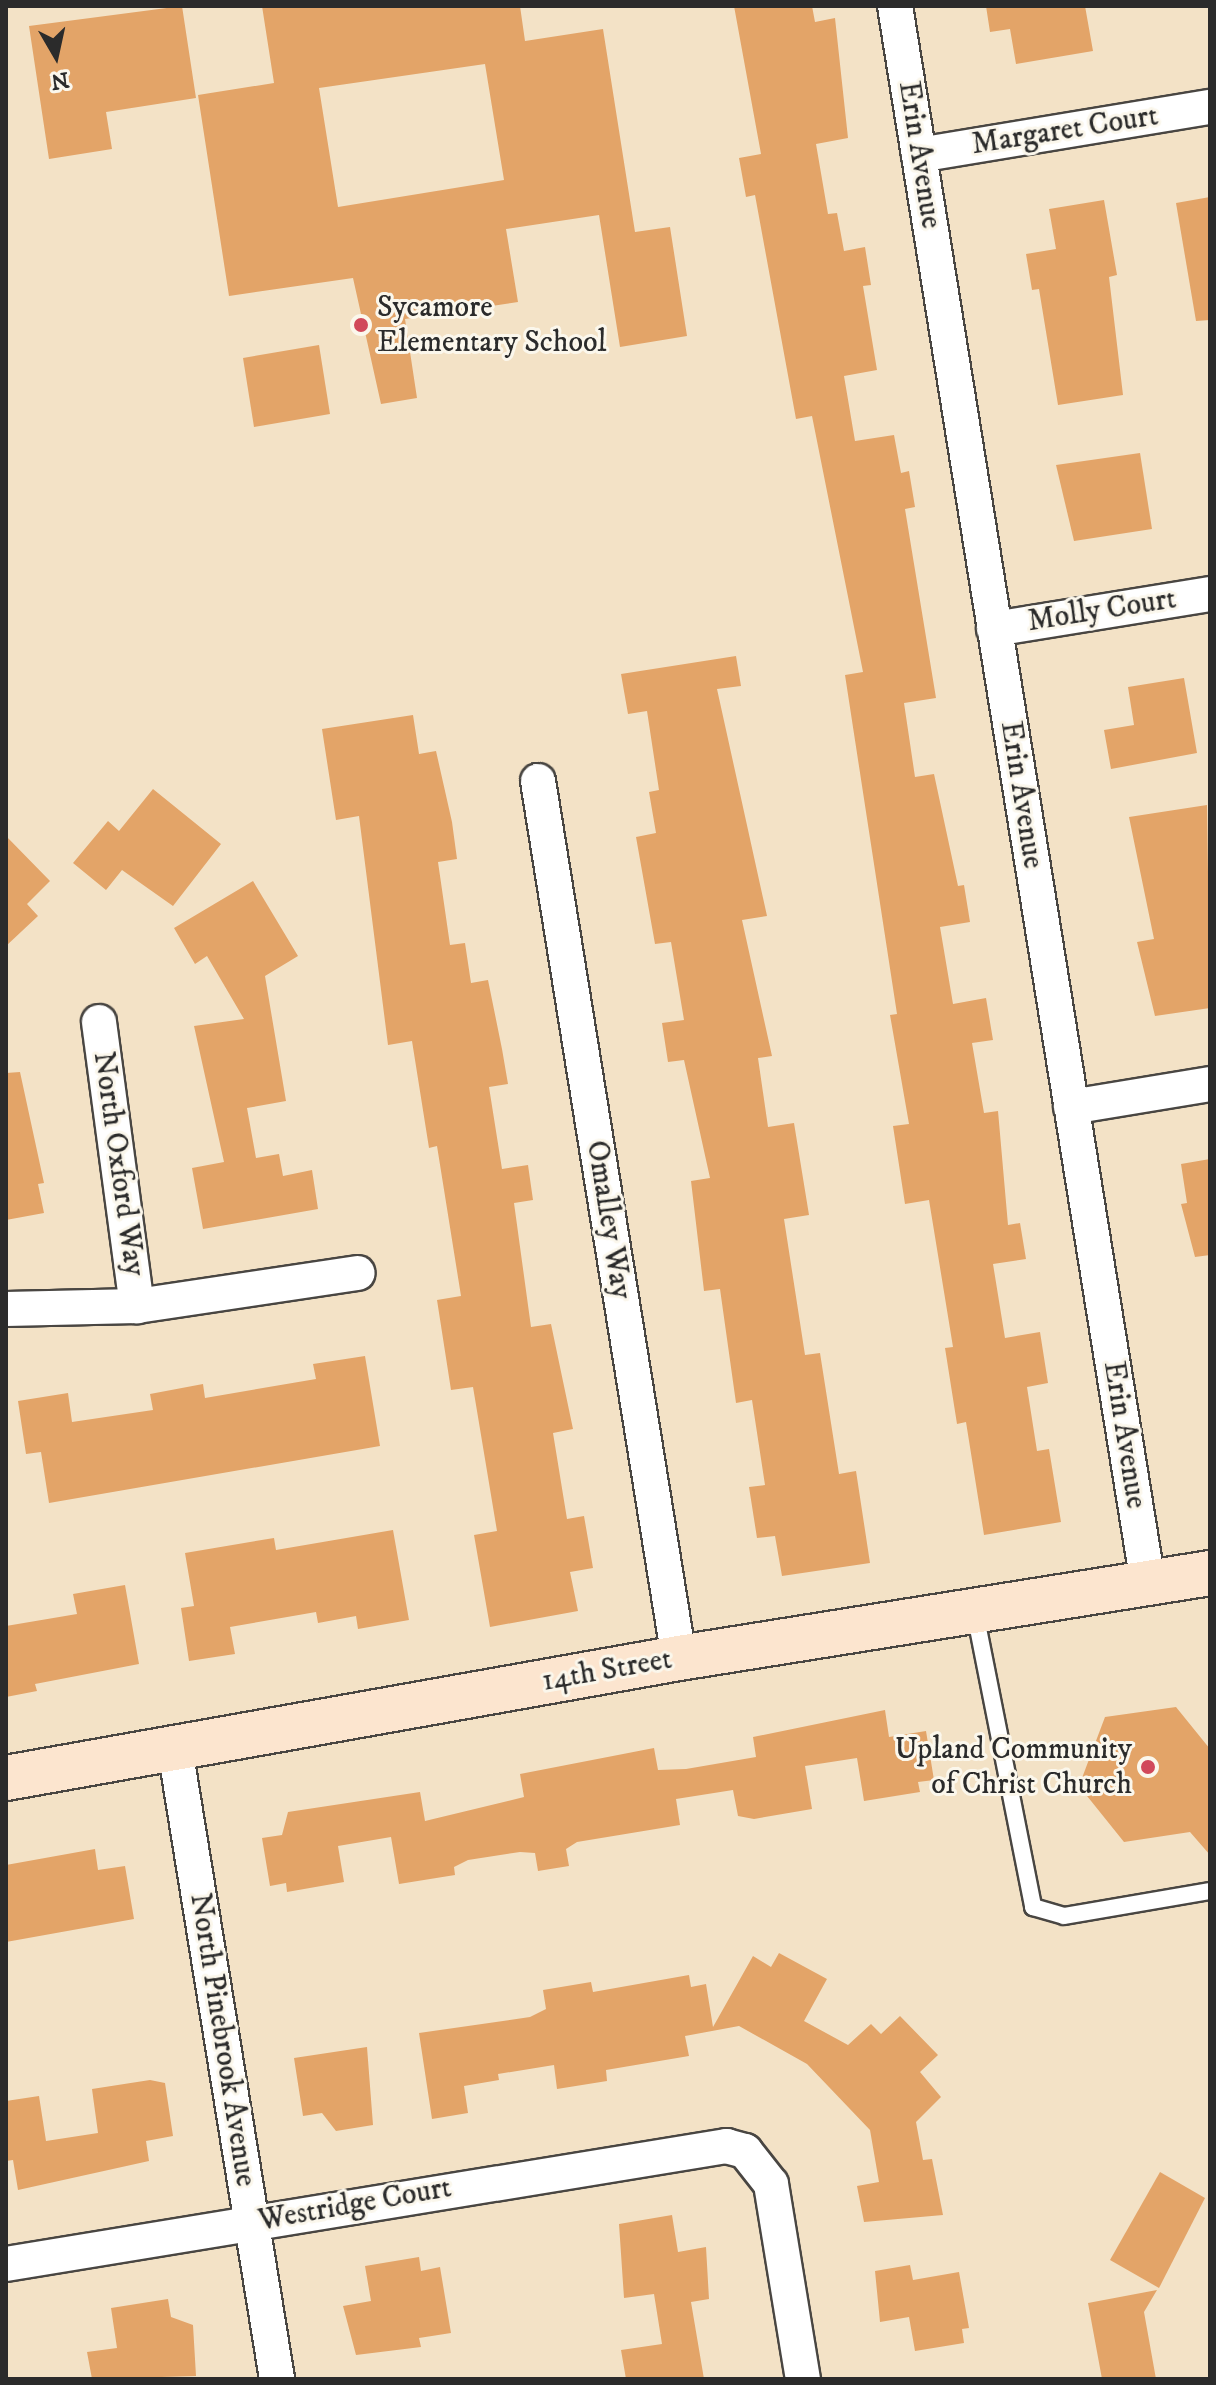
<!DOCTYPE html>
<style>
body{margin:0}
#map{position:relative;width:1216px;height:2385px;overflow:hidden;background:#f3e2c6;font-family:"IM FELL DW Pica",serif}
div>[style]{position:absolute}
.building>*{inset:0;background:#e3a468}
.roads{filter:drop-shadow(2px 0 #494642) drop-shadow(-2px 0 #494642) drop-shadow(0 2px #494642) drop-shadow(0 -2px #494642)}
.lane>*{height:16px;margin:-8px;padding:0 8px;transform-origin:8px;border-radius:8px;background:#fff}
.street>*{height:34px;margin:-17px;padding:0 17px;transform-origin:17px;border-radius:17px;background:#fff}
.secondary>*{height:44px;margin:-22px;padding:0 22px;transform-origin:22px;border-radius:22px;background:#fce5cf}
.dots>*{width:22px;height:22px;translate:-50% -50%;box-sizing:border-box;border:4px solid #fbf7ec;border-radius:50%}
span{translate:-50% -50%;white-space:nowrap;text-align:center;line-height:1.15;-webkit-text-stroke:6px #fbf7ec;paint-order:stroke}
.street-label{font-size:30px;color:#2b2b2b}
.poi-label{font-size:30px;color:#2b2b2b}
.left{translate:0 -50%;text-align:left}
.right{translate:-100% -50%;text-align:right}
.frame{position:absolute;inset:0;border:8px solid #2b2b2b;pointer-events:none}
.north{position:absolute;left:16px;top:16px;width:80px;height:80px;-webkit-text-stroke:6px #fbf7ec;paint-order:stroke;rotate:171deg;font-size:22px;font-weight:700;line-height:32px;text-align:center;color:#2b2b2b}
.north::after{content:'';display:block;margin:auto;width:28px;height:36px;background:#2b2b2b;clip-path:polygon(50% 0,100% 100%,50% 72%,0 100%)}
</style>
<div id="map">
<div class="building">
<div style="clip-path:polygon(182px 6px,196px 98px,106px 112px,112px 149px,49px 159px,29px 26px)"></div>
<div style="clip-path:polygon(evenodd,262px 6px,520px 6px,525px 41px,603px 29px,635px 232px,670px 227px,687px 336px,620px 347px,599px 215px,506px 229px,518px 302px,405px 319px,417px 398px,381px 404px,353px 278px,229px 296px,198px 95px,274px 83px,262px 6px,485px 64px,504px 180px,338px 207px,319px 88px,485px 64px)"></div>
<div style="clip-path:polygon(734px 6px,812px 6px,815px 22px,835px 18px,848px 138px,816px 144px,828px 214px,837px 213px,844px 251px,865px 247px,871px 285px,863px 286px,877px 370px,844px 376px,855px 441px,894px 435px,901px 473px,909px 471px,915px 507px,905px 509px,936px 698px,904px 703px,915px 777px,934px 774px,958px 886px,964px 885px,970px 922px,940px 927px,953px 1004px,986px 998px,993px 1040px,972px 1043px,984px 1113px,998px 1111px,1008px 1225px,1020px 1223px,1026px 1259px,993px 1264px,1005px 1338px,1040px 1332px,1048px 1383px,1027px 1387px,1037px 1451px,1049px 1449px,1061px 1522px,984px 1535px,966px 1422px,957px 1424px,945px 1348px,953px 1347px,929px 1200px,905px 1204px,893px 1126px,909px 1124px,890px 1015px,897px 1014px,845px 675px,863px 672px,812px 416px,796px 419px,755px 195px,746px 197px,739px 158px,761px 154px)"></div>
<div style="clip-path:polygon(986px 6px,1085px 6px,1093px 51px,1016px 64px,1010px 29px,990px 32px)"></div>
<div style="clip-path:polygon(1210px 197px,1210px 320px,1196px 321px,1176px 203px)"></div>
<div style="clip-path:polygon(1104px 200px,1117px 275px,1109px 277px,1123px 395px,1058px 405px,1039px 289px,1032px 290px,1026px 254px,1056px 249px,1049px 209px)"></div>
<div style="clip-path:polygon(319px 345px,330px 414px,254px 427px,243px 358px)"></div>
<div style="clip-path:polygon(1140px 453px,1152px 529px,1074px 541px,1056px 465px)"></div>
<div style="clip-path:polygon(736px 656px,741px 686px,717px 689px,767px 916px,742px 920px,772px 1056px,758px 1058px,768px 1127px,794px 1123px,809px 1215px,784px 1219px,805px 1355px,820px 1353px,839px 1474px,856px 1471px,870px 1563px,782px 1576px,775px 1536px,757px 1538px,749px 1487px,765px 1485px,752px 1400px,736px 1403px,720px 1289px,704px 1291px,691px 1181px,710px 1178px,684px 1060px,668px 1062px,662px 1023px,684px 1020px,671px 942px,655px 944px,636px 837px,656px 833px,649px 792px,659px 790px,647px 711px,628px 714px,621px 674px)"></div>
<div style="clip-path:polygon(1184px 678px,1197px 753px,1111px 769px,1104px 730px,1134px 725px,1128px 687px)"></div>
<div style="clip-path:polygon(413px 715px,419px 754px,436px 751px,452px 822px,457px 859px,438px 862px,450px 945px,465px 943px,471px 983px,488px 980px,502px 1049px,508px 1084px,489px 1087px,502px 1169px,528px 1165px,533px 1200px,514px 1203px,531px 1327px,551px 1324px,573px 1429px,553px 1433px,567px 1519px,584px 1516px,593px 1568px,570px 1572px,578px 1611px,490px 1627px,474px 1535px,497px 1531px,473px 1387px,451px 1390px,437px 1300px,461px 1296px,437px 1146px,429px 1148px,412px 1041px,388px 1045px,359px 816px,336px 820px,322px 729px)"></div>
<div style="clip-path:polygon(153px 789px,221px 844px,173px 906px,122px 870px,106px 890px,73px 863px,108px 821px,119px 831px)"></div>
<div style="clip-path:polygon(1207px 805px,1210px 1008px,1155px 1016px,1137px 942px,1154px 939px,1129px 817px)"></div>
<div style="clip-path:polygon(6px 836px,50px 881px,27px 904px,38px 916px,6px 946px)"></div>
<div style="clip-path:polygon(253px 881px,298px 956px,265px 976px,286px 1101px,247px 1108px,256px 1158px,279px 1154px,283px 1176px,312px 1170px,318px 1209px,203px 1229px,192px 1168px,224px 1162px,194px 1026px,244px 1019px,207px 956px,195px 964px,174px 928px)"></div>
<div style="clip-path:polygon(20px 1072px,44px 1183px,38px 1184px,44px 1213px,6px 1220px,6px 1073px)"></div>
<div style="clip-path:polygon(1210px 1159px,1210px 1255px,1195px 1257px,1181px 1204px,1187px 1203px,1181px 1164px)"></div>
<div style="clip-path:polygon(365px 1356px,380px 1446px,49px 1503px,41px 1452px,26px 1454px,18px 1401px,68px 1393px,72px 1422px,153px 1410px,150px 1394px,203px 1384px,205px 1398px,316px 1379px,313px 1364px)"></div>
<div style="clip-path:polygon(393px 1530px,409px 1620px,358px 1629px,356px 1616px,318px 1623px,316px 1612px,230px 1627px,235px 1654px,189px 1661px,181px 1608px,194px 1606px,185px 1553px,274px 1538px,276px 1550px)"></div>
<div style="clip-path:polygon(125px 1585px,139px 1664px,35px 1684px,37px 1691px,6px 1697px,6px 1626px,77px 1614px,73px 1594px)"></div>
<div style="clip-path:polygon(1176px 1707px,1210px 1749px,1210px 1855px,1190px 1832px,1124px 1842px,1079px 1786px,1105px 1717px)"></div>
<div style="clip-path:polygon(885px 1710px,889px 1737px,926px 1731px,934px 1780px,918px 1782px,920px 1792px,864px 1801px,857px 1758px,805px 1766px,812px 1809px,754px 1819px,738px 1816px,733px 1790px,676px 1799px,680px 1825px,577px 1842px,566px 1849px,569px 1866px,538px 1871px,535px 1853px,520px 1852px,468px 1860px,454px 1867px,455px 1875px,399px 1884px,391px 1837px,338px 1846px,344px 1882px,287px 1892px,286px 1883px,270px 1886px,262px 1838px,282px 1835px,288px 1812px,420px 1792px,425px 1821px,524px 1797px,520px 1774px,654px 1748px,658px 1770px,686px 1769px,756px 1757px,753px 1737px)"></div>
<div style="clip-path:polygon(95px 1849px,98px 1870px,125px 1866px,134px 1919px,6px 1942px,6px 1865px)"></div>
<div style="clip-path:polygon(779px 1953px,827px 1979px,804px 2021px,848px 2045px,871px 2024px,881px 2034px,900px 2016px,938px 2055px,920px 2072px,941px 2097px,916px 2122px,923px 2160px,932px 2159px,943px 2215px,864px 2222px,857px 2186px,879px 2182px,870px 2130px,807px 2064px,739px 2026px,685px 2036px,689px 2056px,606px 2070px,607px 2081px,557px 2089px,554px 2065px,498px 2074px,499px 2080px,464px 2086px,468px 2113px,432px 2119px,419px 2033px,530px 2017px,546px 2009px,543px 1990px,591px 1982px,593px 1992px,689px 1975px,691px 1987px,706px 1984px,713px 2027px,753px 1956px,771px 1967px)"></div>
<div style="clip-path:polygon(367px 2047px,373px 2125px,336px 2131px,322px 2113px,303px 2116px,294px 2058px)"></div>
<div style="clip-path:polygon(150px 2080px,165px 2083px,173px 2136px,146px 2141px,149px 2161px,18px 2190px,13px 2160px,6px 2161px,6px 2101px,39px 2096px,46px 2141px,98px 2133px,92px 2089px)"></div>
<div style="clip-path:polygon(1160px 2172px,1205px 2198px,1159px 2288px,1110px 2260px)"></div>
<div style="clip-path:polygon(672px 2215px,678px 2252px,706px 2247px,709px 2299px,691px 2302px,704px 2379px,626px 2379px,621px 2350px,662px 2344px,654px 2294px,624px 2298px,619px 2224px)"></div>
<div style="clip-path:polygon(419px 2257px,421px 2271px,440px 2267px,451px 2333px,419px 2338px,421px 2347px,356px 2355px,343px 2306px,371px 2301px,365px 2266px)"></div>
<div style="clip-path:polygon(910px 2265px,913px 2280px,959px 2272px,969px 2328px,962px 2329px,964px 2343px,915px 2351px,909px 2317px,880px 2322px,875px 2271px)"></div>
<div style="clip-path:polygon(1157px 2290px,1144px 2312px,1156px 2379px,1102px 2379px,1088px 2303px)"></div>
<div style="clip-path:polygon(168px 2299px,171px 2317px,193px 2325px,196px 2376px,92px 2379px,87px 2352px,117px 2348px,111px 2308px)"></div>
</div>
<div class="roads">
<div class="lane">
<div style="left:975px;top:1613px;width:300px;rotate:78.8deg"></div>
<div style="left:1033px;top:1907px;width:32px;rotate:16deg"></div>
<div style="left:1064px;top:1916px;width:148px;rotate:-9.7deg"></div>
</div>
<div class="street">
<div style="left:895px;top:6px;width:1598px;rotate:80.89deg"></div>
<div style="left:919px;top:155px;width:295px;rotate:-9.4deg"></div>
<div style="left:994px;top:629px;width:219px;rotate:-9.2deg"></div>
<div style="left:538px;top:781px;width:888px;rotate:80.87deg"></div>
<div style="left:99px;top:1022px;width:287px;rotate:82.4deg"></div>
<div style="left:1071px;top:1107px;width:141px;rotate:-9.4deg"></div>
<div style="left:6px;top:1309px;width:131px;rotate:-1.3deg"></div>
<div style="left:137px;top:1306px;width:223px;rotate:-8.5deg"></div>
<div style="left:175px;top:1749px;width:638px;rotate:80.8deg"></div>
<div style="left:6px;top:2264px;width:730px;rotate:-9.31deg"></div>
<div style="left:726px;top:2146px;width:20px;rotate:15deg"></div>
<div style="left:745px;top:2151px;width:42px;rotate:51.8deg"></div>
<div style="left:771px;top:2184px;width:198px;rotate:80.7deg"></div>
</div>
<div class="secondary">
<div style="left:6px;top:1778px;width:684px;rotate:-10.11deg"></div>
<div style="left:679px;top:1658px;width:538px;rotate:-9.09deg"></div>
</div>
</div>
<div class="dots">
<div style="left:361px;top:325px;background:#d1495b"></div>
<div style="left:1148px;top:1767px;background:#d1495b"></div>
</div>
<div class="street-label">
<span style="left:1065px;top:131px;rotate:-9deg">Margaret Court</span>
<span style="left:919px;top:155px;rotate:81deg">Erin Avenue</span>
<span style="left:1102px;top:611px;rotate:-9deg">Molly Court</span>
<span style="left:1021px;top:795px;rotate:81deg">Erin Avenue</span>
<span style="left:118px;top:1164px;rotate:82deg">North Oxford Way</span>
<span style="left:608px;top:1220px;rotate:81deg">Omalley Way</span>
<span style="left:1124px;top:1435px;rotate:81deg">Erin Avenue</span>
<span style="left:607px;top:1671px;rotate:-10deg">14th Street</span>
<span style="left:222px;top:2040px;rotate:81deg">North Pinebrook Avenue</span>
<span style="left:355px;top:2205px;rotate:-10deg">Westridge Court</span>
</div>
<div class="poi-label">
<span class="left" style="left:377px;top:325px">Sycamore<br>Elementary School</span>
<span class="right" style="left:1132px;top:1767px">Upland Community<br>of Christ Church</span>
</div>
<div class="frame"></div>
<div class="north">N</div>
</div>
